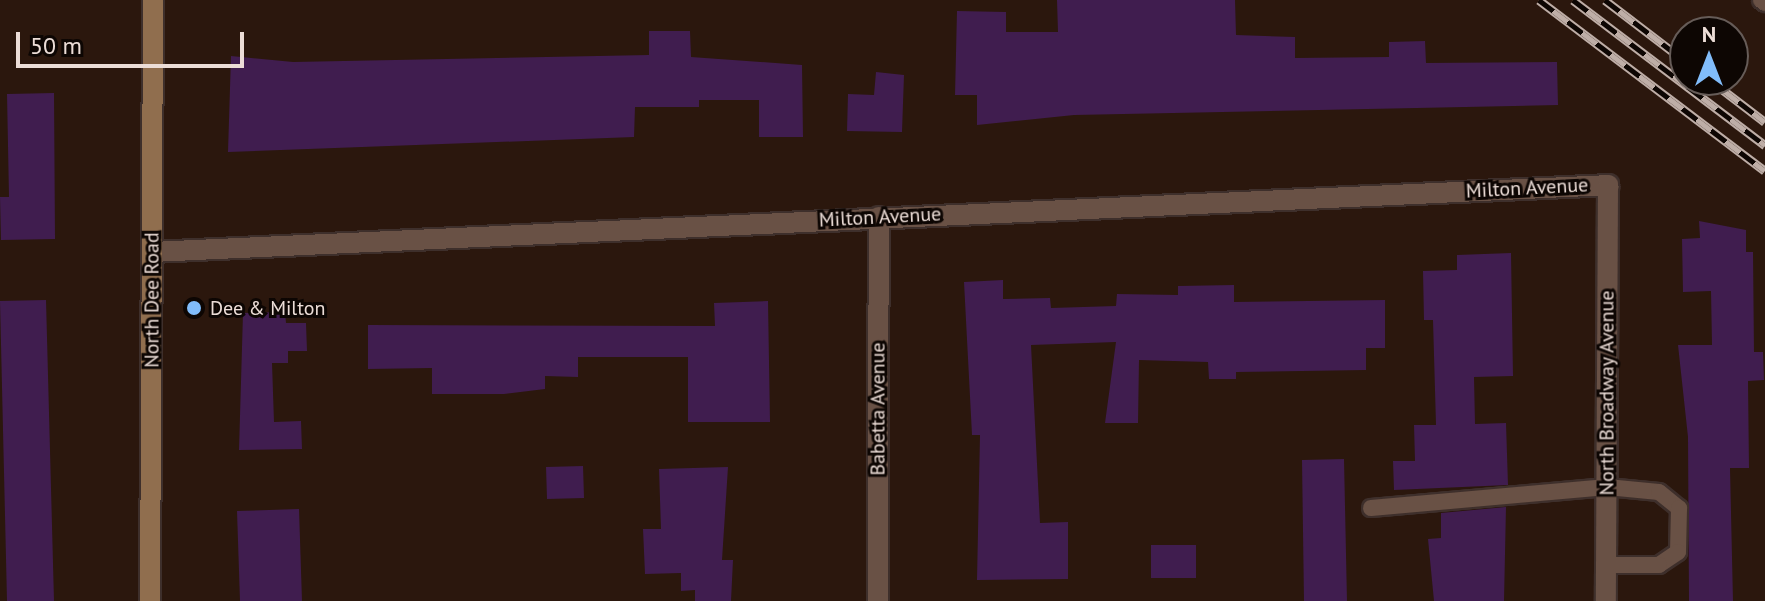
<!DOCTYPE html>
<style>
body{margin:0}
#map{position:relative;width:1765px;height:601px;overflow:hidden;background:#2b170d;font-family:"PT Sans",sans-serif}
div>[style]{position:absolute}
.building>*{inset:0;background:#401d4f}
.roads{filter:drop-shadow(2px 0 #3e2f2b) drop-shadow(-2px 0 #3e2f2b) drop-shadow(0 2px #3e2f2b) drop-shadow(0 -2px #3e2f2b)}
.service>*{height:16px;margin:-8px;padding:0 8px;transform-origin:8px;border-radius:8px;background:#695145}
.minor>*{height:20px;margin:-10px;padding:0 10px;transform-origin:10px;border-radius:10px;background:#695145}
.secondary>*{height:20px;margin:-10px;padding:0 10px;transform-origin:10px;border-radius:10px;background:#906e4e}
.rail>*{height:9px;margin-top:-4.5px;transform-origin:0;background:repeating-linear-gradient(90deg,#0d0603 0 18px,#beaea7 0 36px);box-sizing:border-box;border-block:2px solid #beaea7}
.dots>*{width:22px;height:22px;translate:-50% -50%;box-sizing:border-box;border:4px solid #0d0603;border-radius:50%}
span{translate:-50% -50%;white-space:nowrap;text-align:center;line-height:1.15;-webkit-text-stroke:6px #0d0603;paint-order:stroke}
.street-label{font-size:20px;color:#ecddd7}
.poi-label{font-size:20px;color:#ecddd7}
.left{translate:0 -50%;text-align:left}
.north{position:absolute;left:1669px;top:16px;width:80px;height:80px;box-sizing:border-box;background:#0d0603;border:2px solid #665c58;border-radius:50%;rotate:0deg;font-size:22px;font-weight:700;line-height:32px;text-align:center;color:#ecddd7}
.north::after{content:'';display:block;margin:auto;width:28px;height:36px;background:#81bcfa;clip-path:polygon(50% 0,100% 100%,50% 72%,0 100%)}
.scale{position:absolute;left:16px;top:32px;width:228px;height:36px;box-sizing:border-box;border:4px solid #ecddd7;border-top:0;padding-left:10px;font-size:24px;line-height:28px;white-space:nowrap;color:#ecddd7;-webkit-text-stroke:6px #0d0603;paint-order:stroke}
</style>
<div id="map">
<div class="building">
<div style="clip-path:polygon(1057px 0,1235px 0,1236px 35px,1295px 37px,1295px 58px,1389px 57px,1389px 42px,1425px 41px,1426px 63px,1557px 62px,1558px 105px,1074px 115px,977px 125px,977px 95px,955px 95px,957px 11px,1006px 12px,1006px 32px,1058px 32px)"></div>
<div style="clip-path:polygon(649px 31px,690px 31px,691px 57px,802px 65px,803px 137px,759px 137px,759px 100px,699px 100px,699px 107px,635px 107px,634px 137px,228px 152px,231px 56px,293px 62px,649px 55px)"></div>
<div style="clip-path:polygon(876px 72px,904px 75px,902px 132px,847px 131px,848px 94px,874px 95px)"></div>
<div style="clip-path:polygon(54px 93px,55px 239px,1px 240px,0 197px,9px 197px,7px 94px)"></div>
<div style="clip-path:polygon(1699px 221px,1746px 230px,1746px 252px,1753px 252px,1754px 352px,1763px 352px,1764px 380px,1748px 381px,1749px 468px,1730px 468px,1733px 601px,1689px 601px,1688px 437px,1678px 345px,1712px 345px,1711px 291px,1683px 292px,1682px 239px,1700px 238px)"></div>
<div style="clip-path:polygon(1511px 253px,1513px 376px,1474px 377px,1475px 424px,1506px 423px,1508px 485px,1394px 490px,1393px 461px,1415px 461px,1414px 425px,1436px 425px,1433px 320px,1424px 320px,1423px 271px,1457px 270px,1457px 255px)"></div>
<div style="clip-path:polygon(1003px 280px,1003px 299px,1050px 298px,1051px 308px,1116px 306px,1117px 294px,1178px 295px,1178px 286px,1234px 285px,1234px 302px,1385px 300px,1385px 348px,1366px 348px,1366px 370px,1236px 372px,1236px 379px,1209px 379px,1208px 362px,1139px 360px,1138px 423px,1105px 423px,1116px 342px,1031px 345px,1040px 523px,1068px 522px,1068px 579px,977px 580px,980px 435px,972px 435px,964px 282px)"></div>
<div style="clip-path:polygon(46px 300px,54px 601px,7px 601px,0 301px)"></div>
<div style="clip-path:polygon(768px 301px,770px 422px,688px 422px,688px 357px,578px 357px,578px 377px,545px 376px,545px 389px,504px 394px,432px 394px,432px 368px,368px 369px,368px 325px,715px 326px,714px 303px)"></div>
<div style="clip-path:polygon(285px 312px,286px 323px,306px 323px,307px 351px,288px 351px,288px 363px,272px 363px,274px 422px,301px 421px,302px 449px,239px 450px,243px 313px)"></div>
<div style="clip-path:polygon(1344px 459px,1347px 601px,1304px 601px,1302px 460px)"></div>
<div style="clip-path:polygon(583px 466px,584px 498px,547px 499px,546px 467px)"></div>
<div style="clip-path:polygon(728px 467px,722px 560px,733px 560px,731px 601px,695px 601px,695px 590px,681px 591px,681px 573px,645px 574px,643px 529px,661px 529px,659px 469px)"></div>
<div style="clip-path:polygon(1506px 507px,1504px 601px,1434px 601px,1428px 539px,1441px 538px,1441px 513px)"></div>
<div style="clip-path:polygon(299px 509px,302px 601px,240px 601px,237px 511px)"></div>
<div style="clip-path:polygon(1151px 545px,1196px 545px,1196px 578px,1151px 578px)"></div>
</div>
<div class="roads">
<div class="service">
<div style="left:1761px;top:0;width:5px;rotate:37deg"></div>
<div style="left:1371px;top:508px;width:237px;rotate:-5.1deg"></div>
<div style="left:1607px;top:487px;width:52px;rotate:5.5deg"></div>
<div style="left:1659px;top:492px;width:26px;rotate:39deg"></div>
<div style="left:1679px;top:508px;width:44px;rotate:91.3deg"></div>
<div style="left:1678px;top:552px;width:23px;rotate:146deg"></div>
<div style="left:1659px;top:565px;width:53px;rotate:180deg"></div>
</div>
<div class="minor">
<div style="left:152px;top:252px;width:1458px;rotate:-2.63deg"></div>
<div style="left:1608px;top:185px;width:416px;rotate:90.3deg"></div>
<div style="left:878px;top:601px;width:384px;rotate:-89.9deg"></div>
</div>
<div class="secondary">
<div style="left:150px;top:601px;width:601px;rotate:-89.71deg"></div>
</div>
</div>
<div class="rail">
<div style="left:1539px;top:0;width:283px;rotate:37.1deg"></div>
<div style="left:1573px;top:0;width:241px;rotate:37.1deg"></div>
<div style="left:1605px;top:0;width:101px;rotate:37.3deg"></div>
<div style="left:1710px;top:80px;width:69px;rotate:37.4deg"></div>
</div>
<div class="dots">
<div style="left:194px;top:308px;background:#81bcfa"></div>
</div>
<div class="street-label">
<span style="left:1527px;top:188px;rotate:-3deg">Milton Avenue</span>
<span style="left:880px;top:217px;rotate:-3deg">Milton Avenue</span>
<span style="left:152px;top:300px;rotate:-90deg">North Dee Road</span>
<span style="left:1607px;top:393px;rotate:-90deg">North Broadway Avenue</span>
<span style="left:878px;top:409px;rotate:-90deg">Babetta Avenue</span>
</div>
<div class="poi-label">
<span class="left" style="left:210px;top:308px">Dee &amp; Milton</span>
</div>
<div class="north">N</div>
<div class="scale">50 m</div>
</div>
